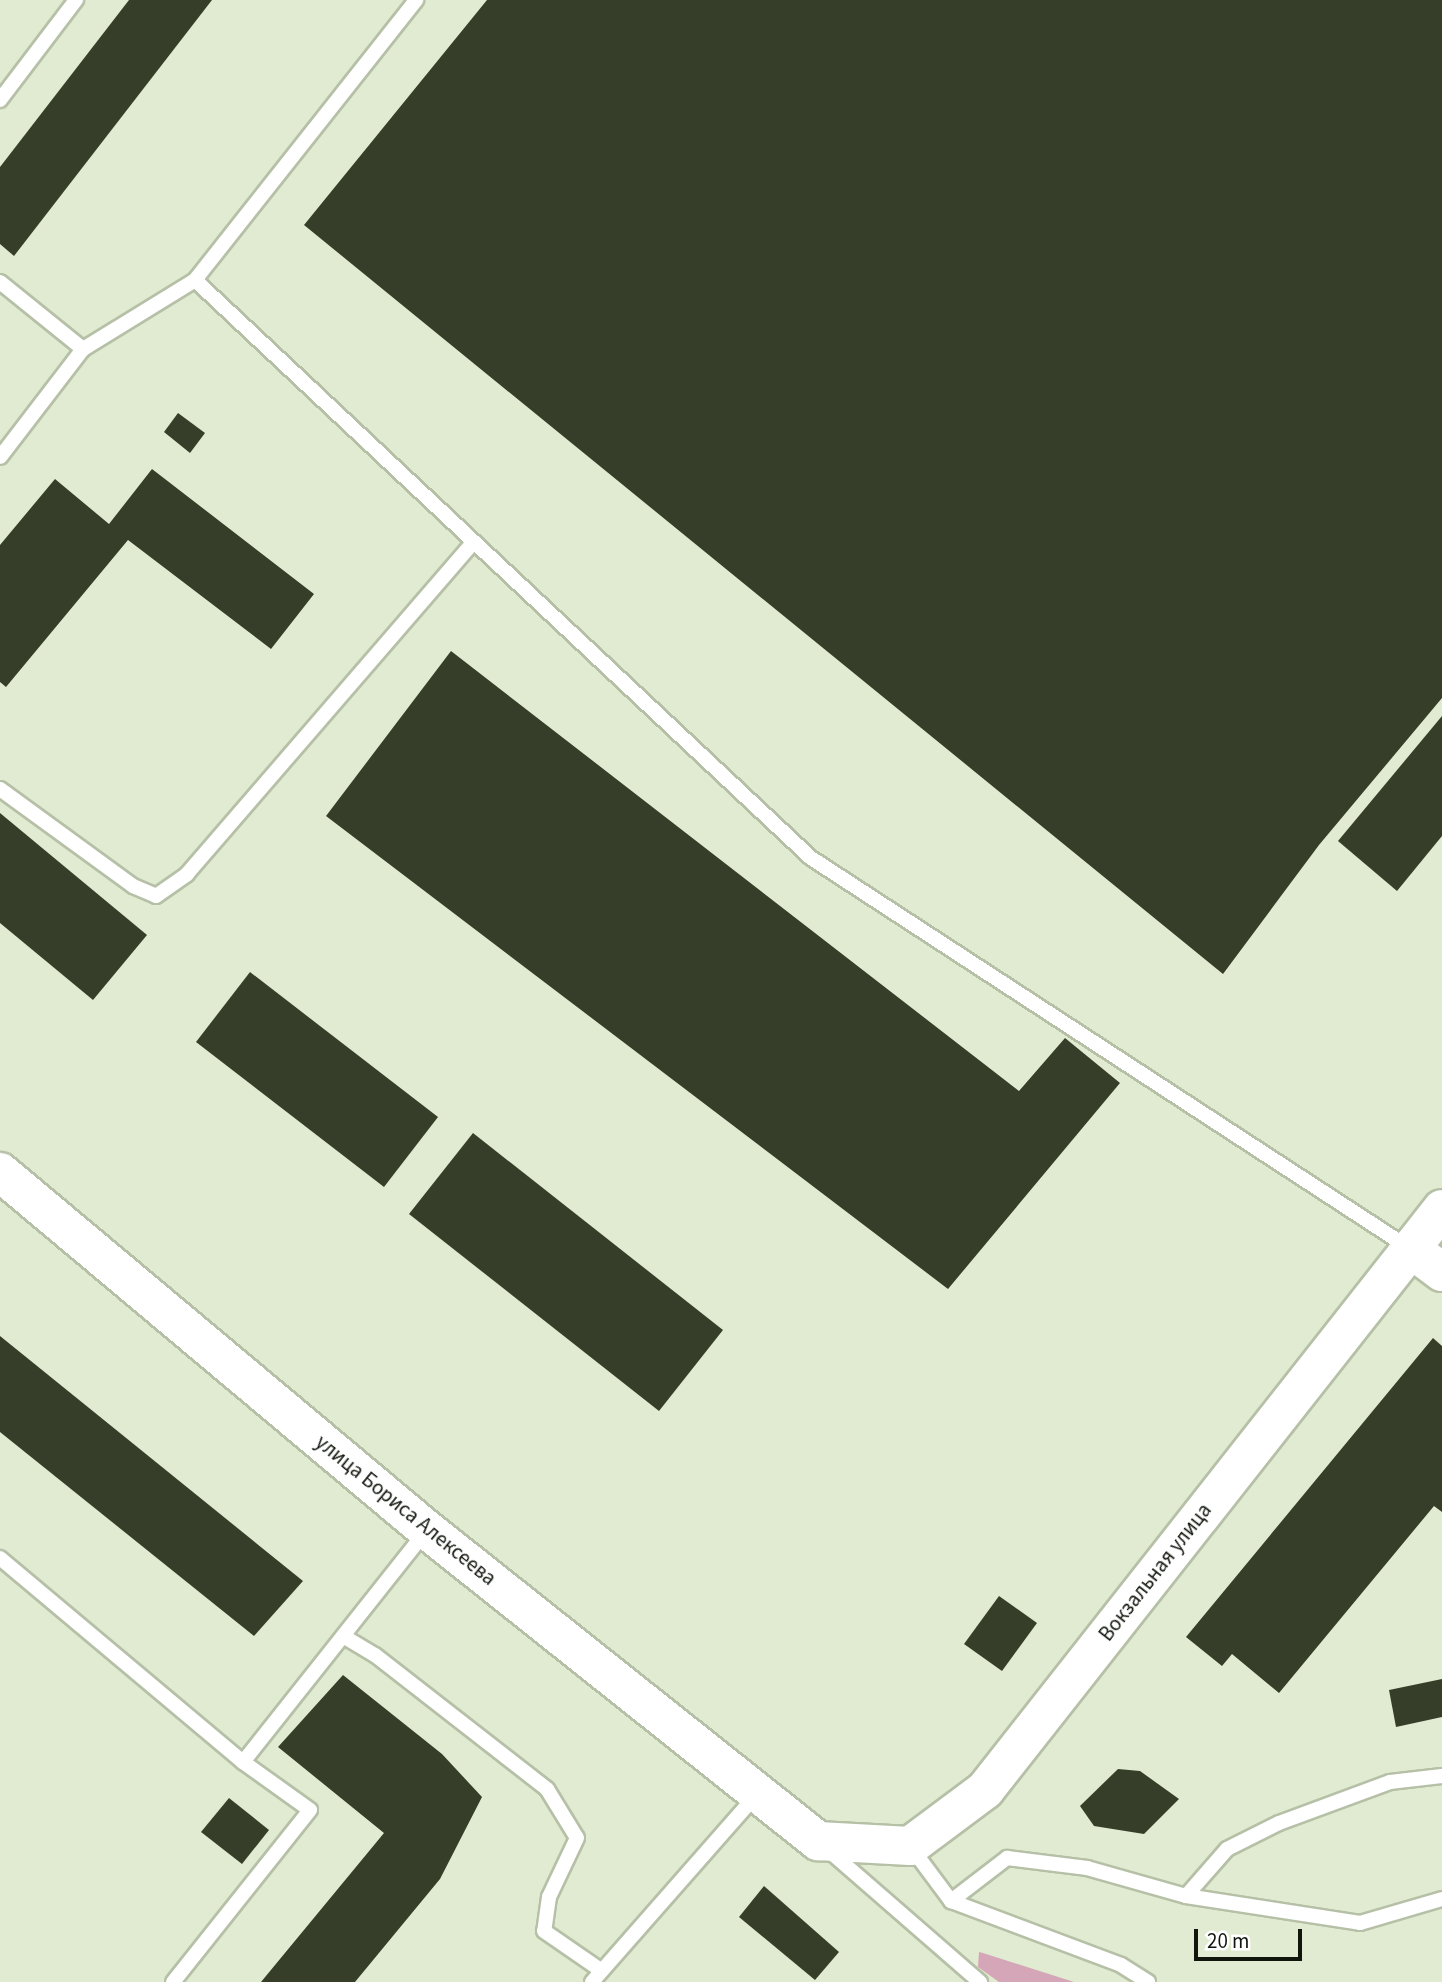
<!DOCTYPE html>
<meta charset="utf-8">
<style>
body{margin:0}
#map{position:relative;width:1442px;height:1982px;overflow:hidden;background:#e0ebd1;font-family:"Source Sans 3",sans-serif}
div>[style]{position:absolute}
.green>*{inset:0;background:#d5a6b7}
.building>*{inset:0;background:#363e2a}
.roads{filter:drop-shadow(2px 0 #b6c0a7) drop-shadow(-2px 0 #b6c0a7) drop-shadow(0 2px #b6c0a7) drop-shadow(0 -2px #b6c0a7)}
.lane>*{height:14px;margin:-7px;padding:0 7px;transform-origin:7px;border-radius:7px;background:#fff}
.secondary>*{height:38px;margin:-19px;padding:0 19px;transform-origin:19px;border-radius:19px;background:#fff}
span{translate:-50% -50%;white-space:nowrap;text-align:center;line-height:1.15;-webkit-text-stroke:7px #fff;paint-order:stroke}
.street-label{font-size:21px;color:#11150c}
.scale{position:absolute;left:1194px;top:1929px;width:108px;height:32px;box-sizing:border-box;border:4px solid #11150c;border-top:0;padding-left:9px;font-size:21px;line-height:24px;white-space:nowrap;color:#11150c;-webkit-text-stroke:5px #fff;paint-order:stroke}
</style>
<div id="map">
<div class="green">
<div style="clip-path:polygon(979px 1952px,983px 1953px,1074px 1982px,999px 1982px,978px 1967px)"></div>
</div>
<div class="building">
<div style="clip-path:polygon(129px 0,212px 0,14px 256px,0 244px,0 167px)"></div>
<div style="clip-path:polygon(487px 0,1442px 0,1442px 698px,1319px 845px,1223px 974px,304px 225px)"></div>
<div style="clip-path:polygon(178px 413px,205px 433px,190px 453px,164px 432px)"></div>
<div style="clip-path:polygon(152px 469px,314px 594px,271px 649px,128px 540px,6px 687px,0 682px,0 545px,55px 479px,109px 524px)"></div>
<div style="clip-path:polygon(451px 651px,1019px 1091px,1065px 1038px,1120px 1083px,948px 1289px,326px 816px)"></div>
<div style="clip-path:polygon(1442px 716px,1442px 836px,1397px 891px,1338px 841px)"></div>
<div style="clip-path:polygon(0 813px,147px 935px,93px 1000px,0 923px)"></div>
<div style="clip-path:polygon(250px 972px,438px 1117px,384px 1187px,196px 1042px)"></div>
<div style="clip-path:polygon(473px 1133px,723px 1330px,659px 1411px,409px 1214px)"></div>
<div style="clip-path:polygon(0 1336px,303px 1581px,254px 1636px,0 1432px)"></div>
<div style="clip-path:polygon(1433px 1338px,1442px 1346px,1442px 1512px,1434px 1506px,1279px 1693px,1232px 1654px,1222px 1666px,1186px 1637px)"></div>
<div style="clip-path:polygon(999px 1596px,1037px 1623px,1002px 1671px,964px 1644px)"></div>
<div style="clip-path:polygon(343px 1675px,442px 1754px,482px 1797px,440px 1879px,355px 1982px,261px 1982px,384px 1833px,278px 1747px)"></div>
<div style="clip-path:polygon(1442px 1679px,1442px 1717px,1396px 1727px,1389px 1690px)"></div>
<div style="clip-path:polygon(1118px 1769px,1140px 1771px,1179px 1799px,1144px 1834px,1094px 1826px,1080px 1806px)"></div>
<div style="clip-path:polygon(229px 1798px,269px 1830px,242px 1864px,201px 1832px)"></div>
<div style="clip-path:polygon(764px 1886px,839px 1952px,815px 1980px,739px 1917px)"></div>
</div>
<div class="roads">
<div class="lane">
<div style="left:0;top:100px;width:126px;rotate:-52.8deg"></div>
<div style="left:195px;top:280px;width:845px;rotate:43.18deg"></div>
<div style="left:811px;top:858px;width:714px;rotate:33.11deg"></div>
<div style="left:0;top:282px;width:107px;rotate:38.9deg"></div>
<div style="left:83px;top:349px;width:136px;rotate:127.5deg"></div>
<div style="left:83px;top:349px;width:132px;rotate:-31.6deg"></div>
<div style="left:195px;top:280px;width:357px;rotate:-51.7deg"></div>
<div style="left:0;top:789px;width:165px;rotate:36.1deg"></div>
<div style="left:133px;top:886px;width:25px;rotate:23deg"></div>
<div style="left:156px;top:896px;width:38px;rotate:-35deg"></div>
<div style="left:187px;top:874px;width:437px;rotate:-49.2deg"></div>
<div style="left:0;top:1558px;width:317px;rotate:40deg"></div>
<div style="left:243px;top:1762px;width:82px;rotate:35.6deg"></div>
<div style="left:310px;top:1810px;width:220px;rotate:128.5deg"></div>
<div style="left:343px;top:1636px;width:37px;rotate:31deg"></div>
<div style="left:375px;top:1655px;width:218px;rotate:37.9deg"></div>
<div style="left:547px;top:1789px;width:57px;rotate:58.5deg"></div>
<div style="left:577px;top:1838px;width:65px;rotate:115.4deg"></div>
<div style="left:549px;top:1897px;width:34px;rotate:98deg"></div>
<div style="left:544px;top:1931px;width:70px;rotate:34.6deg"></div>
<div style="left:243px;top:1762px;width:296px;rotate:-51.6deg"></div>
<div style="left:910px;top:1846px;width:69px;rotate:53.3deg"></div>
<div style="left:951px;top:1901px;width:182px;rotate:20.6deg"></div>
<div style="left:1121px;top:1965px;width:32px;rotate:32deg"></div>
<div style="left:827px;top:1849px;width:203px;rotate:41deg"></div>
<div style="left:1186px;top:1896px;width:62px;rotate:-48.9deg"></div>
<div style="left:1227px;top:1849px;width:58px;rotate:-26.6deg"></div>
<div style="left:1279px;top:1823px;width:118px;rotate:-20.3deg"></div>
<div style="left:1390px;top:1782px;width:52px;rotate:-6.6deg"></div>
<div style="left:951px;top:1901px;width:71px;rotate:-37.5deg"></div>
<div style="left:1007px;top:1858px;width:81px;rotate:7.1deg"></div>
<div style="left:1087px;top:1868px;width:103px;rotate:15.8deg"></div>
<div style="left:1186px;top:1896px;width:176px;rotate:8.8deg"></div>
<div style="left:1360px;top:1923px;width:85px;rotate:-16.3deg"></div>
<div style="left:592px;top:1982px;width:250px;rotate:-48.7deg"></div>
</div>
<div class="secondary">
<div style="left:0;top:1172px;width:557px;rotate:39.98deg"></div>
<div style="left:427px;top:1530px;width:500px;rotate:38.5deg"></div>
<div style="left:818px;top:1841px;width:92px;rotate:3.1deg"></div>
<div style="left:910px;top:1846px;width:94px;rotate:-36.7deg"></div>
<div style="left:985px;top:1790px;width:739px;rotate:-51.81deg"></div>
<div style="left:1410px;top:1248px;width:40px;rotate:37deg"></div>
</div>
</div>
<div class="street-label">
<span style="left:406px;top:1510px;rotate:39deg">улица Бориса Алексеева</span>
<span style="left:1155px;top:1572px;rotate:-52deg">Вокзальная улица</span>
</div>
<div class="scale">20 m</div>
</div>
